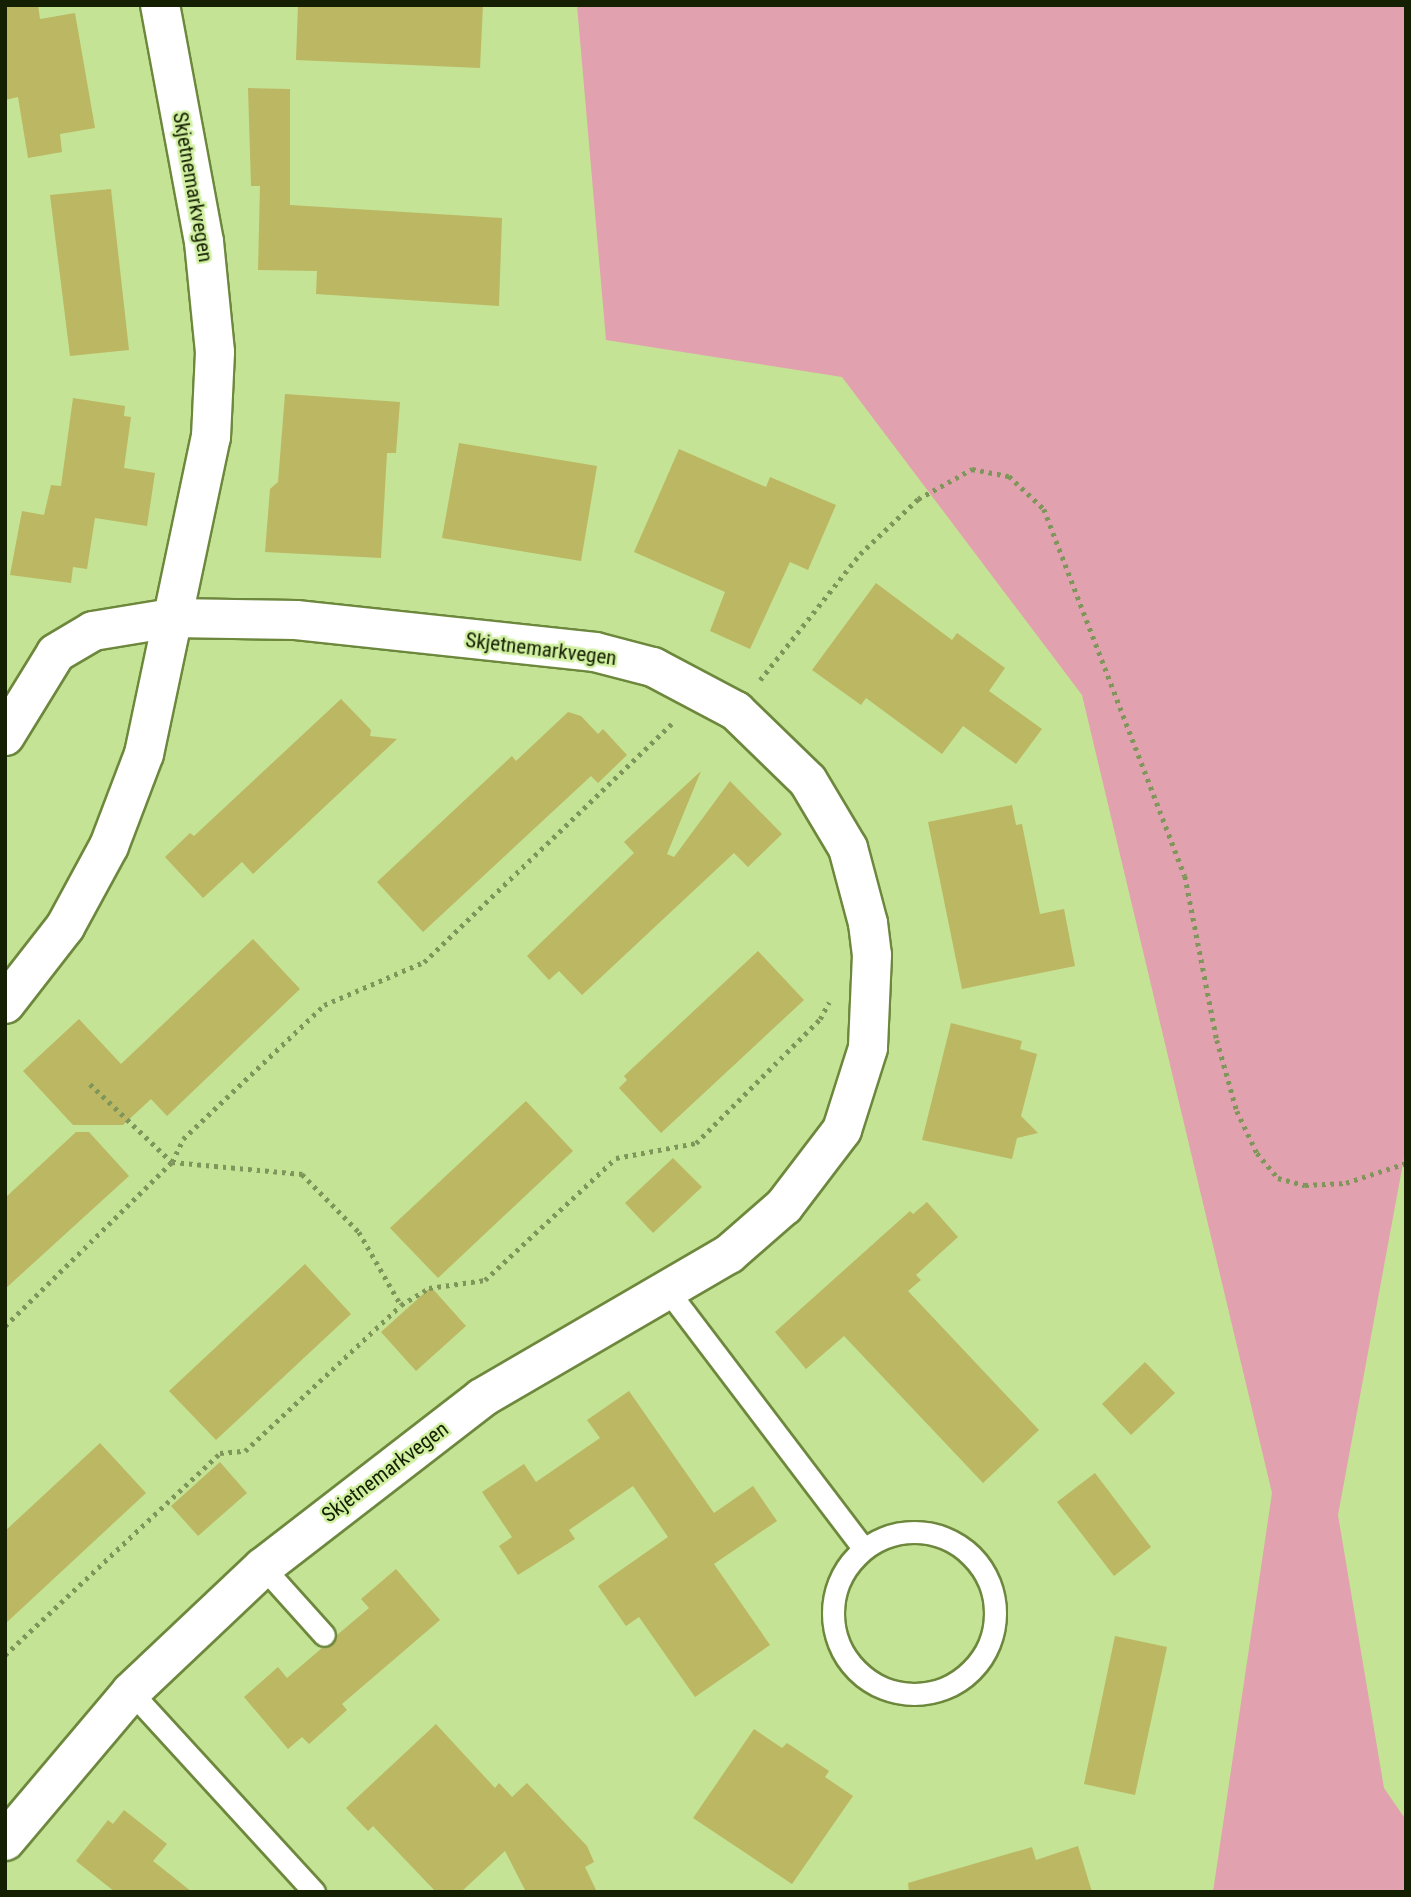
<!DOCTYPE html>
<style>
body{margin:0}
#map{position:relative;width:1411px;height:1897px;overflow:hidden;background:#c4e395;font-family:"Roboto Condensed",sans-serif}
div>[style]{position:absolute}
.green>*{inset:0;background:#e2a1ae}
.building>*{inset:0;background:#bcb763}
.path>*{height:4.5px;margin-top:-2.25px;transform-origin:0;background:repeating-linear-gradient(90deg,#7f965b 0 3.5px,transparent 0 8.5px)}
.roads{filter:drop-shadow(2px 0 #6d883d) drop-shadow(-2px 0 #6d883d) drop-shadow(0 2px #6d883d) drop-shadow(0 -2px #6d883d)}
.service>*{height:21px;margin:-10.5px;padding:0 10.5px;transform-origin:10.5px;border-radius:10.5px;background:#fff}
.service>.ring{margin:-10.5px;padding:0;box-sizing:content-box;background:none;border:21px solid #fff;border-radius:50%}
.minor>*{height:38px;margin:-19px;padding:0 19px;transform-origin:19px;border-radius:19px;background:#fff}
span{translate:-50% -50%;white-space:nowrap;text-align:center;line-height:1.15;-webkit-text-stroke:5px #d1f0a2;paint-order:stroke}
.street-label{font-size:21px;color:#152002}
.frame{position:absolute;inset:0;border:7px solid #152002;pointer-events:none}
</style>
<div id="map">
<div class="green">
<div style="clip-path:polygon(577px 5px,1406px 5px,1406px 1147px,1338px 1515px,1384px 1788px,1406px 1820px,1406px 1892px,1213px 1892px,1272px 1493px,1082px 695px,842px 377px,606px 340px)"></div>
</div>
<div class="building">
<div style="clip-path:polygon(5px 5px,38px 5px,40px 19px,75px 13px,95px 128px,60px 134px,62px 152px,28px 158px,18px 97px,5px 100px)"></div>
<div style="clip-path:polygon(298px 5px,483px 5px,480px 68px,296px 60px)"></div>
<div style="clip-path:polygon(248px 88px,290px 89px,290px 205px,502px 218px,499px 306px,316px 294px,317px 271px,258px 270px,260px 186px,251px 186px)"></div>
<div style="clip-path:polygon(111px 189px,129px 350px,70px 356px,50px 195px)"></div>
<div style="clip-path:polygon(285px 394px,400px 402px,396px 453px,387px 453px,381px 558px,265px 552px,270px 489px,278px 482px)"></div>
<div style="clip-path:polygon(73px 398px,125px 406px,124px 416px,131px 417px,124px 468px,155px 473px,147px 526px,95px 518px,87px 569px,73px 567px,71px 583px,10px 575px,22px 511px,44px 515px,51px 485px,61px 486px)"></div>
<div style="clip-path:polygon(459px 443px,597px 466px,581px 561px,442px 538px)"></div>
<div style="clip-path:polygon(679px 449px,766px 487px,770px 477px,836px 505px,808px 570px,790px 562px,750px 649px,710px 631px,725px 592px,634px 552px)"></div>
<div style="clip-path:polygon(876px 583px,952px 640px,957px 633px,1005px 668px,989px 691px,1042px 729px,1016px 764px,963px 726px,942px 754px,866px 698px,861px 705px,812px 670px)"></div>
<div style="clip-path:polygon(341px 699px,371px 730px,370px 736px,397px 739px,253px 874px,242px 862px,203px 898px,165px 857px,190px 833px,194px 836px)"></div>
<div style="clip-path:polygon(568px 712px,581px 716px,598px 734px,603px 729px,627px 755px,598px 783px,591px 776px,423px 932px,377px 882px,512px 756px,516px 761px)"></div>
<div style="clip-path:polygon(701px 771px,667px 854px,674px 857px,730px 781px,782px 834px,748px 867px,734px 853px,582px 995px,559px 971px,549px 980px,527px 956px,634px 853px,624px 842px)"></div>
<div style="clip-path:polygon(1012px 805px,1016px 825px,1022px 824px,1040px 914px,1064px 909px,1075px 966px,962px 989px,928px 822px)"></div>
<div style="clip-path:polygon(253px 939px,300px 989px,167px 1116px,151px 1099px,123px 1125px,73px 1125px,23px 1071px,79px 1019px,121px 1064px)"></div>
<div style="clip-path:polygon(758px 951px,804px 1000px,661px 1133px,619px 1088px,627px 1080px,624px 1076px)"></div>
<div style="clip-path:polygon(951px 1023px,1022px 1041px,1020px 1049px,1037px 1054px,1021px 1116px,1038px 1133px,1017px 1138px,1012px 1159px,922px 1140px)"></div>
<div style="clip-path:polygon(526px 1101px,573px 1151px,438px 1278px,390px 1228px)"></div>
<div style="clip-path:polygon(76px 1132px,89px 1132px,129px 1176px,5px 1289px,5px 1198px)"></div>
<div style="clip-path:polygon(673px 1158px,702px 1187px,653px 1233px,625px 1203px)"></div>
<div style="clip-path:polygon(927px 1202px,958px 1237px,916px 1275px,921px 1280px,908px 1291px,1039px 1430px,983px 1483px,844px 1336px,806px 1369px,775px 1332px,910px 1211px,913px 1214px)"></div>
<div style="clip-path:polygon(305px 1264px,351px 1314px,216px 1440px,169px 1391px)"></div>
<div style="clip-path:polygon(431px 1287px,466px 1326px,416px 1371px,381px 1332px)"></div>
<div style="clip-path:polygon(1145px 1362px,1175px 1393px,1131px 1435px,1102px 1404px)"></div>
<div style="clip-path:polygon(629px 1391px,714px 1513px,753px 1486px,777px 1521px,714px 1564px,770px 1645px,695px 1697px,639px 1617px,626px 1626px,598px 1586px,668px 1537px,633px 1486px,569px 1530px,575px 1539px,518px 1575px,499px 1546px,512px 1537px,482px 1492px,524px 1464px,536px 1482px,600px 1438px,587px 1420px)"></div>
<div style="clip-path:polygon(100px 1443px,146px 1493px,5px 1624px,5px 1531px)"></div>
<div style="clip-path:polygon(220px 1462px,247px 1493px,198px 1536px,171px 1506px)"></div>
<div style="clip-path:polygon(1095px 1473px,1151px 1547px,1114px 1576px,1057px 1502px)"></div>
<div style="clip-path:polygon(396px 1569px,440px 1620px,342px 1704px,347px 1710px,309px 1744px,302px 1737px,288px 1749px,244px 1697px,278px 1667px,287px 1678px,322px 1648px,332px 1645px,337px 1635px,369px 1608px,361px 1599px)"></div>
<div style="clip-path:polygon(1115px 1636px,1167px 1647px,1135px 1795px,1084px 1784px)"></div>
<div style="clip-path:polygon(436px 1724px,495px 1788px,499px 1783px,512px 1797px,527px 1783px,587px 1846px,594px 1862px,585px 1867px,597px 1892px,526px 1892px,505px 1851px,461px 1892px,436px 1892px,373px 1826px,368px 1831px,346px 1808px)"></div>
<div style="clip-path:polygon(754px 1729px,782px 1748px,787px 1743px,829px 1771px,825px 1777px,853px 1796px,792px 1884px,693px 1818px)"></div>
<div style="clip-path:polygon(124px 1810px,167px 1844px,153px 1861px,192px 1892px,115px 1892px,76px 1861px,108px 1820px,113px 1824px)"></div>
<div style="clip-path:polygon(1078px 1846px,1092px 1892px,909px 1892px,908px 1883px,1032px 1847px,1036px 1860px)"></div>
</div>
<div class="path">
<div style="left:760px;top:680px;width:161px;rotate:-51.6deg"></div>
<div style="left:860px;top:554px;width:80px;rotate:-43.5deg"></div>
<div style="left:918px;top:499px;width:62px;rotate:-29.1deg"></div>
<div style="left:972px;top:469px;width:38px;rotate:11deg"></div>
<div style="left:1009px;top:476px;width:48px;rotate:43.3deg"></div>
<div style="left:1044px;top:509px;width:393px;rotate:69deg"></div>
<div style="left:1185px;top:876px;width:167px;rotate:79deg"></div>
<div style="left:1217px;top:1040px;width:74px;rotate:74.3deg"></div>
<div style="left:1237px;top:1111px;width:47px;rotate:64.5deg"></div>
<div style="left:1257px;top:1153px;width:33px;rotate:50deg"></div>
<div style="left:1278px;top:1178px;width:28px;rotate:15deg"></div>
<div style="left:1305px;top:1185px;width:41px;rotate:-2.8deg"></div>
<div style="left:1346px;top:1183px;width:63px;rotate:-18.4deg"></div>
<div style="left:90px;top:1084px;width:113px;rotate:43.6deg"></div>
<div style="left:172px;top:1162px;width:131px;rotate:5.3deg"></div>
<div style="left:302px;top:1174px;width:81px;rotate:45.5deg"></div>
<div style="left:359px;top:1232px;width:84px;rotate:60.1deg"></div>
<div style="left:5px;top:1326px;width:234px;rotate:-44.5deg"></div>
<div style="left:172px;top:1162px;width:25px;rotate:-64deg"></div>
<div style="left:183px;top:1139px;width:195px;rotate:-43.5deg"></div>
<div style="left:324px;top:1005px;width:109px;rotate:-23.3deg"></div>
<div style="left:424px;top:962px;width:346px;rotate:-43.9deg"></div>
<div style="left:5px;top:1655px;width:295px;rotate:-43.2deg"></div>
<div style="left:220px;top:1453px;width:25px;rotate:-5deg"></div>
<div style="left:245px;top:1451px;width:214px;rotate:-43.1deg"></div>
<div style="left:401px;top:1305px;width:33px;rotate:-31deg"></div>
<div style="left:429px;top:1288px;width:57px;rotate:-8.1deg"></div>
<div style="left:485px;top:1280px;width:179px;rotate:-43deg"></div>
<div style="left:616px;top:1158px;width:81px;rotate:-10.6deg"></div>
<div style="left:696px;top:1143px;width:175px;rotate:-45deg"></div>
<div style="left:820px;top:1019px;width:19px;rotate:-62deg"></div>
</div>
<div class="roads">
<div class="service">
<div style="left:668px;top:1291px;width:323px;rotate:52.8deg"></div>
<div class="ring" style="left:833px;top:1532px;width:141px;height:141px"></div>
<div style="left:263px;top:1567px;width:91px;rotate:48.1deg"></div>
<div style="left:131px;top:1692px;width:271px;rotate:47.5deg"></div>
</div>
<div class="minor">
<div style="left:5px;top:736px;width:97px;rotate:-58.4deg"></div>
<div style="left:56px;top:653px;width:43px;rotate:-30.7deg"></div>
<div style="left:93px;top:631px;width:80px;rotate:-9.3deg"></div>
<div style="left:172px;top:618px;width:124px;rotate:0.9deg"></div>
<div style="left:296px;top:620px;width:301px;rotate:6.1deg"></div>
<div style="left:595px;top:652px;width:60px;rotate:14.5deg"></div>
<div style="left:653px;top:667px;width:94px;rotate:27.9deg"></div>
<div style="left:736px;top:711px;width:100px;rotate:44.2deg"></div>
<div style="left:808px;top:781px;width:78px;rotate:59.2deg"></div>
<div style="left:848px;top:848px;width:78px;rotate:75.1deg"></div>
<div style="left:868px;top:923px;width:32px;rotate:83deg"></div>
<div style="left:872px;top:955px;width:93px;rotate:92.5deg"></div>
<div style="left:868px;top:1048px;width:86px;rotate:107.6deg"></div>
<div style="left:842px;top:1130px;width:96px;rotate:127.3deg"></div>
<div style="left:784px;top:1206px;width:73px;rotate:138.9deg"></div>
<div style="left:729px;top:1254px;width:286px;rotate:149.8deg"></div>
<div style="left:482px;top:1398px;width:277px;rotate:142.3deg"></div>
<div style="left:263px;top:1567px;width:182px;rotate:136.6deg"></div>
<div style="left:131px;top:1692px;width:195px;rotate:130.2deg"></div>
<div style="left:5px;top:1004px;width:98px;rotate:-52.1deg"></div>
<div style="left:65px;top:927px;width:92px;rotate:-61.5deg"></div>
<div style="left:109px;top:846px;width:98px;rotate:-69.2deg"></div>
<div style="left:144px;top:754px;width:324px;rotate:-78.1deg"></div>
<div style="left:211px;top:437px;width:85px;rotate:-87.3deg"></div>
<div style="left:215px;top:352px;width:111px;rotate:-95.7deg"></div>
<div style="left:204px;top:242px;width:241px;rotate:-100.5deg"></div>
</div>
</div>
<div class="street-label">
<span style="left:193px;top:187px;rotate:80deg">Skjetnemarkvegen</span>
<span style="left:541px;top:649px;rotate:7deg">Skjetnemarkvegen</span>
<span style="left:385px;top:1472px;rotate:-37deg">Skjetnemarkvegen</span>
</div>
<div class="frame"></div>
</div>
